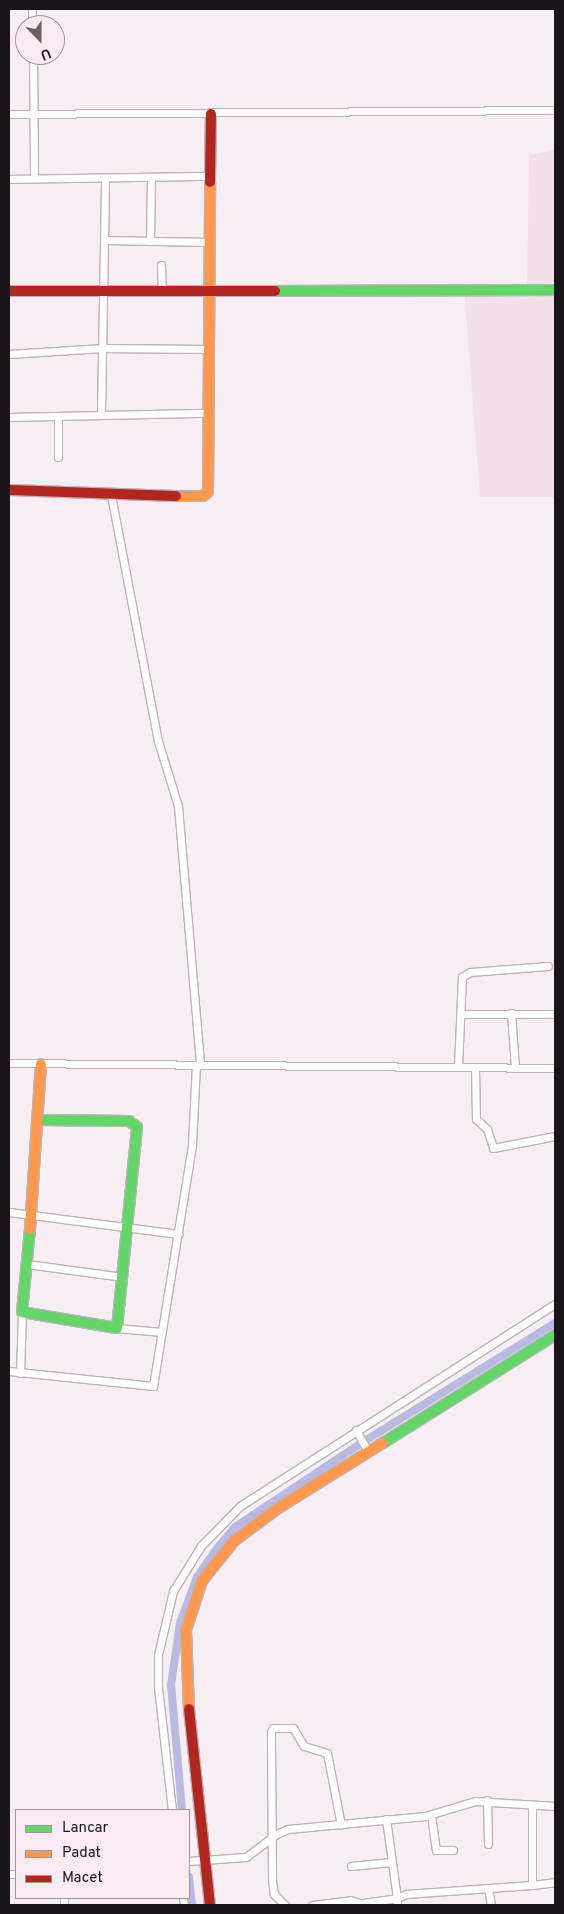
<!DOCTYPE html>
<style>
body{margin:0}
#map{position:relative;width:564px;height:1914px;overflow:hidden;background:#f6eef2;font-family:Overpass,sans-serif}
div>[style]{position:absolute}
.built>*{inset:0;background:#f2e1ea}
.canal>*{height:8px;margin:-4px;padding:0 4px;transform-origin:4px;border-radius:4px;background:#b8bae1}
.roads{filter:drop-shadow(1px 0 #bbb5b8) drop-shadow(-1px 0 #bbb5b8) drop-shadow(0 1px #bbb5b8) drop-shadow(0 -1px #bbb5b8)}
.street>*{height:7px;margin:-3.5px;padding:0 3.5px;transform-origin:3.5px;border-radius:3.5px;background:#fefcfd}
.fast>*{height:10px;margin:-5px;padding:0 5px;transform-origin:5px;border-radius:5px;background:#63d668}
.slow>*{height:10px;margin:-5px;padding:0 5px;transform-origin:5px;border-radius:5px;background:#ff974d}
.jam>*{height:10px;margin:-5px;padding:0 5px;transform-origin:5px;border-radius:5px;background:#b3261e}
span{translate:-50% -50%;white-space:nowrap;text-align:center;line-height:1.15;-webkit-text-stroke:4.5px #faeaf2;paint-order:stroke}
.frame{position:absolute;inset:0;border:10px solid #1a1518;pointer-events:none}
.legend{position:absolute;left:15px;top:1809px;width:175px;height:90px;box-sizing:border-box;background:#faeaf2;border:1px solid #a0959b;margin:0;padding:6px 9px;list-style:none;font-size:15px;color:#1a1518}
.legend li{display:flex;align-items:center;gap:10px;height:25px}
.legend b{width:25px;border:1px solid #a0959b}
.north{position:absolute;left:15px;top:15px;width:50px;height:50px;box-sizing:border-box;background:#faeaf2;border:1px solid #a0959b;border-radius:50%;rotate:158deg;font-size:14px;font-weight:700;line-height:20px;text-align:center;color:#1a1518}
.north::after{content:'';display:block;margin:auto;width:18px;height:22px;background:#676164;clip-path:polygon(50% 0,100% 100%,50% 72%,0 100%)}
</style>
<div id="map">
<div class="built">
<div style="clip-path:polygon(555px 150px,555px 497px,480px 497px,464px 287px,527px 290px,529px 155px)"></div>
</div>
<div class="canal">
<div style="left:182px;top:1810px;width:125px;rotate:-95deg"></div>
<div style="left:171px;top:1685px;width:63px;rotate:-81.7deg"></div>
<div style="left:180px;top:1623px;width:49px;rotate:-69.7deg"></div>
<div style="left:197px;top:1577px;width:38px;rotate:-55deg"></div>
<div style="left:219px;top:1546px;width:25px;rotate:-50deg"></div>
<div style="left:235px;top:1527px;width:154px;rotate:-33.6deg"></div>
<div style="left:363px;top:1442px;width:226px;rotate:-31.8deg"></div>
<div style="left:189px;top:1877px;width:28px;rotate:84deg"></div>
</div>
<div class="roads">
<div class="street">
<div style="left:32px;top:9px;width:16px;rotate:90deg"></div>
<div style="left:33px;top:55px;width:123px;rotate:89.5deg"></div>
<div style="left:9px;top:114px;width:546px;rotate:-0.42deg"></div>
<div style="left:9px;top:179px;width:202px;rotate:-0.9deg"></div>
<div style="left:105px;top:240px;width:105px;rotate:1.1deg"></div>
<div style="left:150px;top:241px;width:62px;rotate:-89.1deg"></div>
<div style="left:161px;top:265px;width:25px;rotate:88deg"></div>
<div style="left:9px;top:354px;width:94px;rotate:-3.7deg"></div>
<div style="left:103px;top:348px;width:105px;rotate:0.5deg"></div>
<div style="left:101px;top:414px;width:235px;rotate:-89deg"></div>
<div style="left:9px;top:417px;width:199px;rotate:-1.2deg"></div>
<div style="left:58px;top:457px;width:41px;rotate:-90deg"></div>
<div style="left:111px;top:495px;width:250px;rotate:79.2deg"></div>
<div style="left:158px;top:741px;width:68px;rotate:72.9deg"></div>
<div style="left:178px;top:806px;width:260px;rotate:85.1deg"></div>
<div style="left:511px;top:1013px;width:55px;rotate:85.8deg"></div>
<div style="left:462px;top:1014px;width:93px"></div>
<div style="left:9px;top:1063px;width:546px;rotate:0.52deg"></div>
<div style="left:458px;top:1067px;width:90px;rotate:-87.5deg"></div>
<div style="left:462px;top:977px;width:9px;rotate:-32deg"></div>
<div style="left:470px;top:972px;width:78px;rotate:-4.4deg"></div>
<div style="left:475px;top:1067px;width:52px;rotate:88.9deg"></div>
<div style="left:476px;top:1119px;width:15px;rotate:42deg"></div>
<div style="left:487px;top:1129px;width:20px;rotate:72deg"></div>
<div style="left:493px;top:1148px;width:63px;rotate:-11deg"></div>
<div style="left:9px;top:1212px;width:171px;rotate:7.4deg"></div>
<div style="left:27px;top:1264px;width:97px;rotate:7.7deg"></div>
<div style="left:117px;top:1328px;width:45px;rotate:5.1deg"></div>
<div style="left:9px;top:1371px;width:145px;rotate:5.9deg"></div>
<div style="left:153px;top:1386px;width:245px;rotate:-80.8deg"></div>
<div style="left:192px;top:1144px;width:79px;rotate:-87.1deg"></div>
<div style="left:20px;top:1373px;width:61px;rotate:-88.1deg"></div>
<div style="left:356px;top:1430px;width:23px;rotate:61deg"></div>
<div style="left:487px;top:1800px;width:44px;rotate:88.7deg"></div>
<div style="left:172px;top:1810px;width:124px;rotate:-96.5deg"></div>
<div style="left:158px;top:1687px;width:32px;rotate:-90deg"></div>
<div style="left:158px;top:1655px;width:66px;rotate:-76.8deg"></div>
<div style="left:173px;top:1591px;width:53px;rotate:-58.1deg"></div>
<div style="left:201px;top:1546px;width:56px;rotate:-45.7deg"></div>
<div style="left:240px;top:1506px;width:374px;rotate:-32.7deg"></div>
<div style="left:431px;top:1815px;width:35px;rotate:82deg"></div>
<div style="left:436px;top:1850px;width:17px"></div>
<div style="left:386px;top:1819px;width:80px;rotate:82.1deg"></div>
<div style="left:397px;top:1898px;width:10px;rotate:-24deg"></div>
<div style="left:406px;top:1894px;width:126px;rotate:-4.1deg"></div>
<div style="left:532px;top:1885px;width:79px;rotate:-90deg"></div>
<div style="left:189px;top:1861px;width:57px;rotate:-4deg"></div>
<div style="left:246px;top:1857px;width:38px;rotate:-37deg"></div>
<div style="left:276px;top:1834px;width:13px;rotate:-23deg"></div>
<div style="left:288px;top:1829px;width:138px;rotate:-5.4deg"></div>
<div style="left:425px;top:1816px;width:52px;rotate:-16.7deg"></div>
<div style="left:475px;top:1801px;width:80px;rotate:3.6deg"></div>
<div style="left:351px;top:1866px;width:40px;rotate:-5.7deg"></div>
<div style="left:9px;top:1874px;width:7px"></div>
<div style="left:532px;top:1885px;width:23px;rotate:-7deg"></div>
<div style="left:488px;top:1888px;width:17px;rotate:80deg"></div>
<div style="left:64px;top:1898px;width:7px;rotate:90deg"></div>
<div style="left:183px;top:1898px;width:7px;rotate:82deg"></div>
<div style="left:363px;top:1903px;width:34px;rotate:-8deg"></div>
<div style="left:397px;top:1898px;width:7px;rotate:90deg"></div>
<div style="left:285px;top:1905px;width:16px;rotate:-135deg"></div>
<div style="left:274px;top:1894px;width:14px;rotate:-98deg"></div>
<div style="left:272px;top:1880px;width:148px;rotate:-90.4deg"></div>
<div style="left:271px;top:1732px;width:4px;rotate:-63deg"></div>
<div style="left:273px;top:1728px;width:20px"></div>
<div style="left:293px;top:1728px;width:21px;rotate:59deg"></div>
<div style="left:304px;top:1746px;width:24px;rotate:17deg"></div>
<div style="left:327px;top:1753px;width:73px;rotate:79deg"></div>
<div style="left:312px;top:1905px;width:38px;rotate:-7deg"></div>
<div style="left:350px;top:1900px;width:17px;rotate:17deg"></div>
</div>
<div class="fast">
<div style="left:275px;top:291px;width:280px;rotate:-0.2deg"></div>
<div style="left:30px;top:1229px;width:83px;rotate:95.5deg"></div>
<div style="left:22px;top:1312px;width:96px;rotate:9.6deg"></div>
<div style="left:117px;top:1328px;width:202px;rotate:-84.3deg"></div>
<div style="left:137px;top:1127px;width:10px;rotate:-143deg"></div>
<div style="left:129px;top:1121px;width:92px;rotate:-179.4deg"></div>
<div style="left:383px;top:1443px;width:203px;rotate:-32.1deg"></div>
</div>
<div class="slow">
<div style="left:176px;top:496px;width:27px"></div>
<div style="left:203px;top:496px;width:6px;rotate:-39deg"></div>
<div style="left:208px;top:492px;width:310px;rotate:-89.6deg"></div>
<div style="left:30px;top:1229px;width:165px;rotate:-86.2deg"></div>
<div style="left:189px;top:1709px;width:79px;rotate:-92.2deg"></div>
<div style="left:186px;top:1630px;width:52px;rotate:-71.9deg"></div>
<div style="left:202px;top:1581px;width:51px;rotate:-51.3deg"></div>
<div style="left:234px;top:1541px;width:57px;rotate:-36.5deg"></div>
<div style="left:280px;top:1507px;width:121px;rotate:-31.9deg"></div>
</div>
<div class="jam">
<div style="left:210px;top:182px;width:68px;rotate:-89.2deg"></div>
<div style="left:9px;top:291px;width:266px"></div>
<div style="left:9px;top:490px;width:167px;rotate:2.1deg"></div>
<div style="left:189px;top:1709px;width:197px;rotate:83.9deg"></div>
</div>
</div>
<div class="frame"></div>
<ul class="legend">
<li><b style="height:6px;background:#63d668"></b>Lancar</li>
<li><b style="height:6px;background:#ff974d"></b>Padat</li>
<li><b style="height:6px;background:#b3261e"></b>Macet</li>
</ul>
<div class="north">U</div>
</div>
